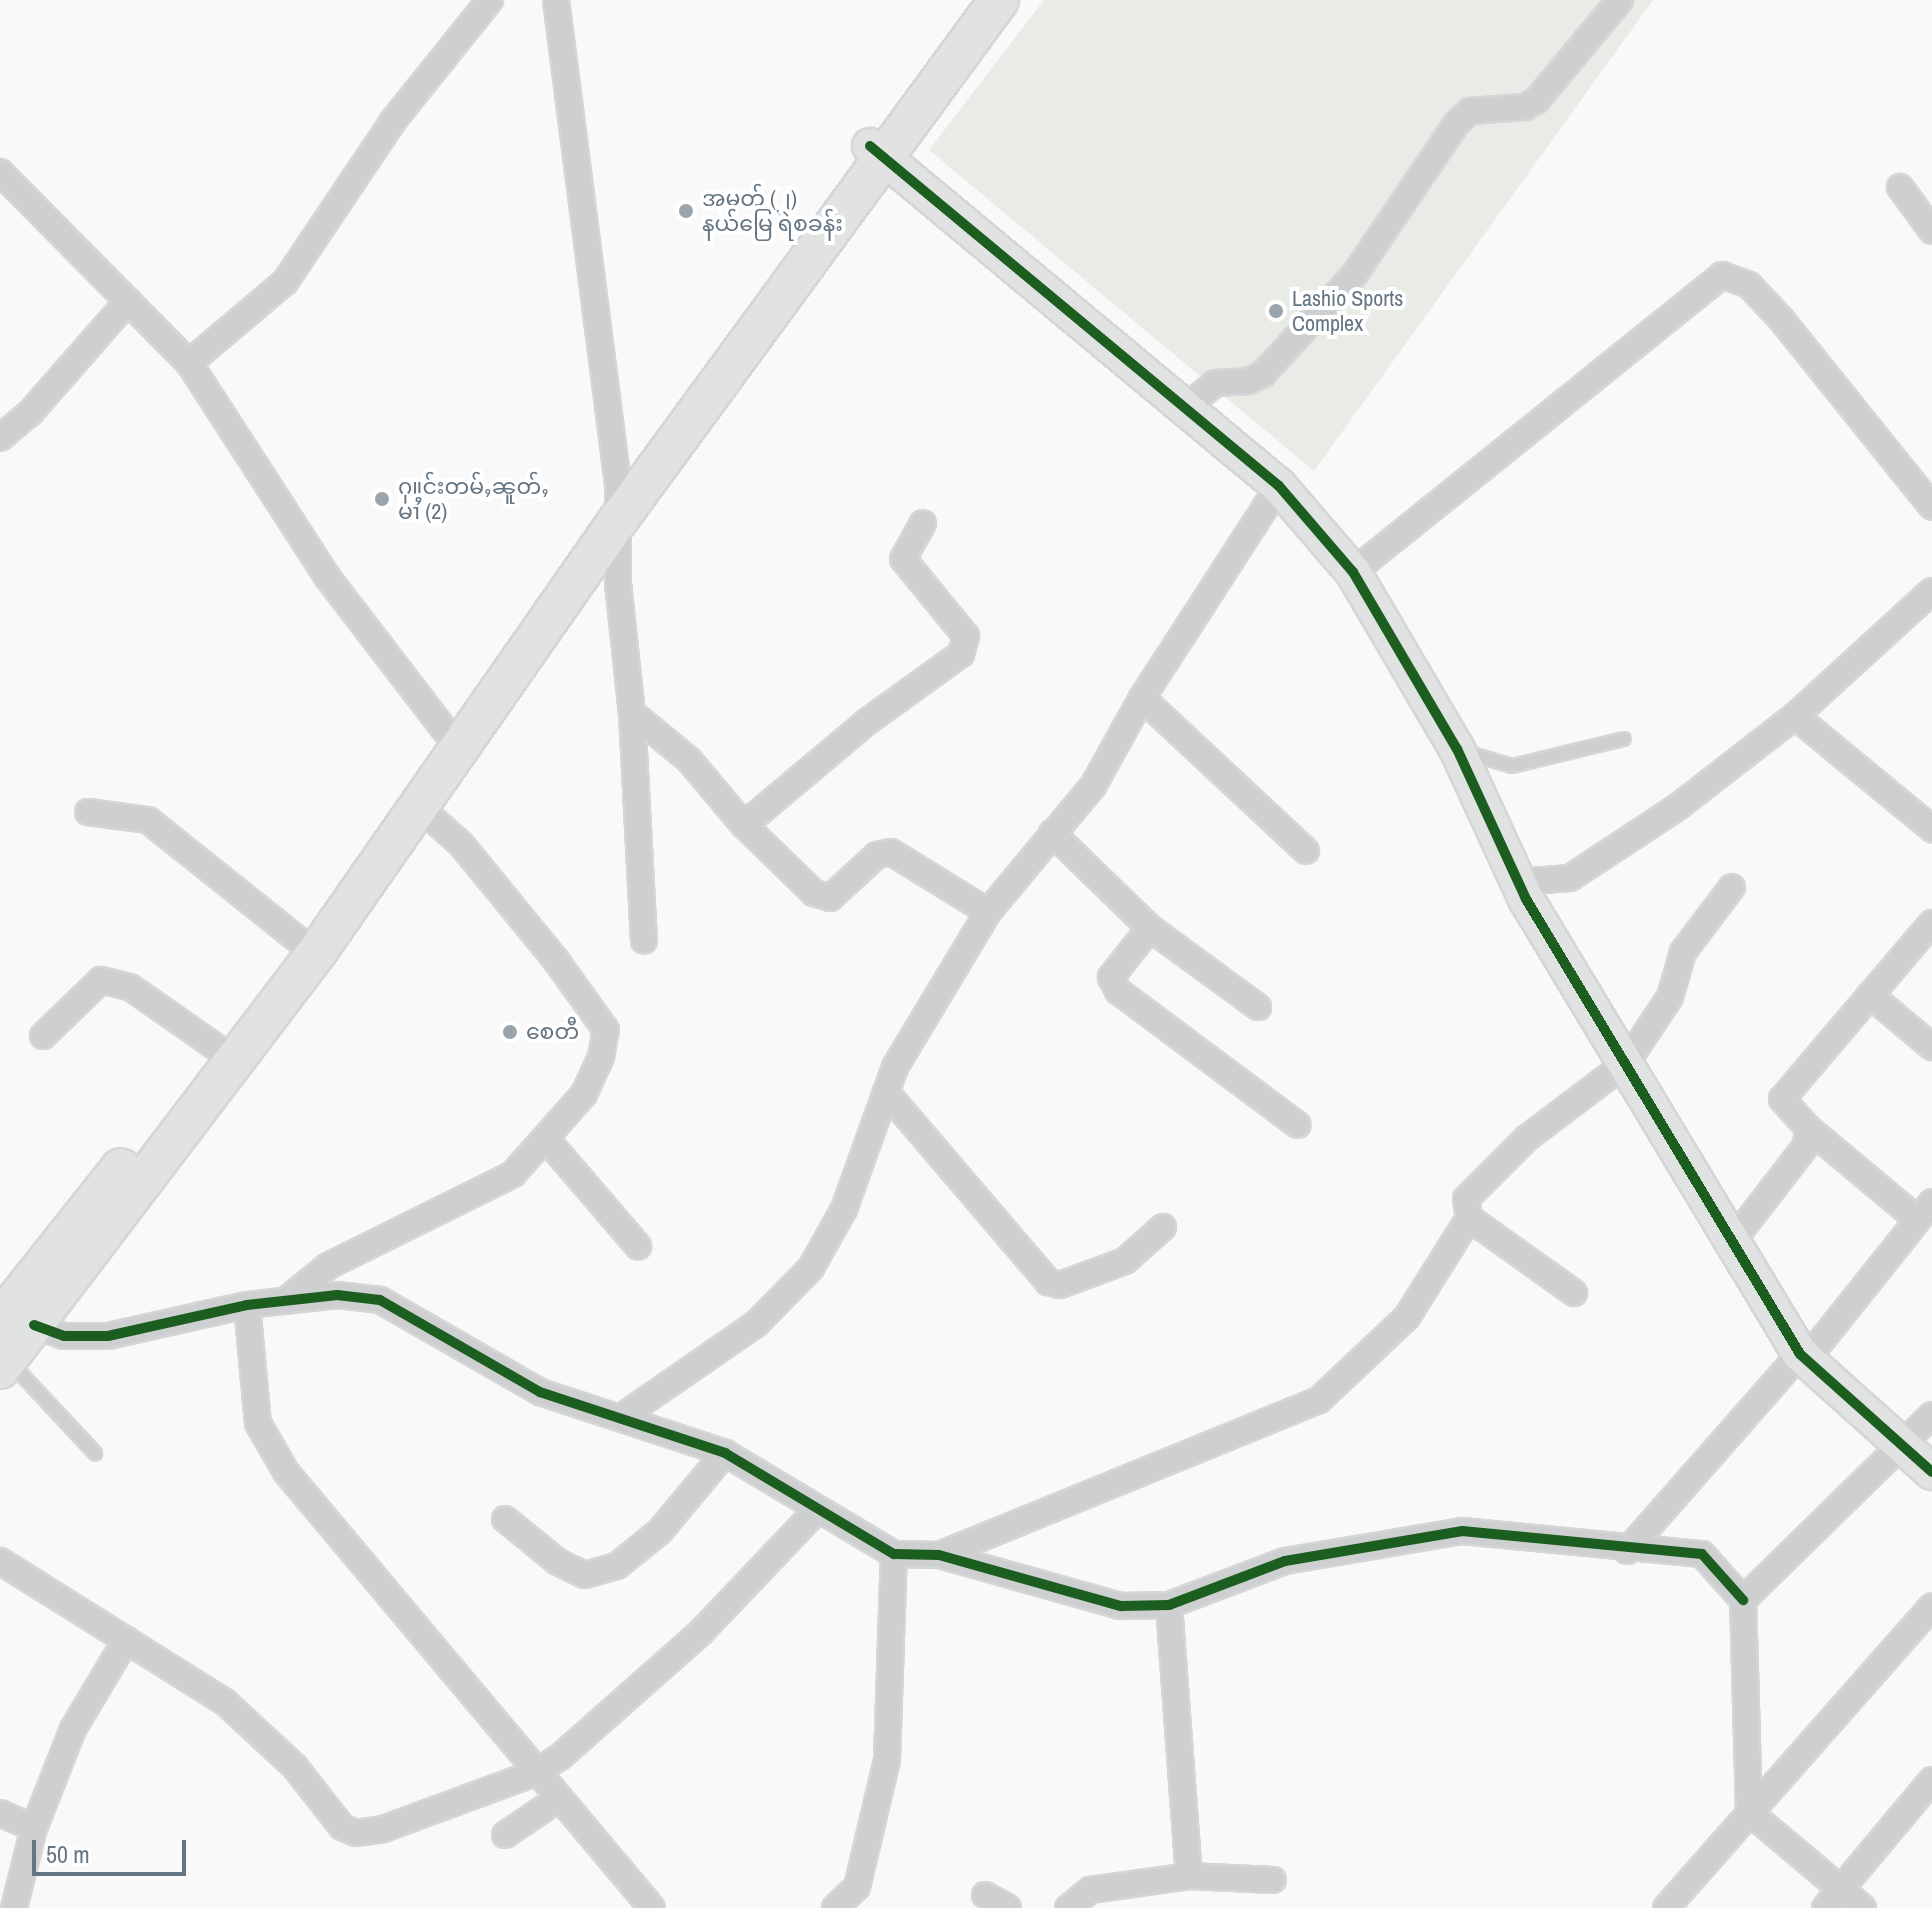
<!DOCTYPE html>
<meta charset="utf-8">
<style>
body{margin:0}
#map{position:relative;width:1932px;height:1908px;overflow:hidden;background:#f9f9f9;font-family:"Archivo Narrow","Noto Sans Myanmar",sans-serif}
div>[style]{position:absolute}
.green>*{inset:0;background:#e8ebe6}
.roads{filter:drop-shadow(2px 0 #d5d6d7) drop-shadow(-2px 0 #d5d6d7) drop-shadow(0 2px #d5d6d7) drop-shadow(0 -2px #d5d6d7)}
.lane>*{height:12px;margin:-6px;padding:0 6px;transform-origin:6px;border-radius:6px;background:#cecfd0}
.street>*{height:24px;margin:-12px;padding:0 12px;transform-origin:12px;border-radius:12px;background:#cecfd0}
.secondary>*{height:34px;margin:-17px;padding:0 17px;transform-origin:17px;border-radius:17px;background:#e1e2e2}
.primary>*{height:38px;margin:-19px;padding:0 19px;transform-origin:19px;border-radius:19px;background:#e1e2e2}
.cycleway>*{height:10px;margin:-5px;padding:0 5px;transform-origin:5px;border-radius:5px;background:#1b5e20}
.dots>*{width:22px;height:22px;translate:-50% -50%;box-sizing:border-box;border:4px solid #fff;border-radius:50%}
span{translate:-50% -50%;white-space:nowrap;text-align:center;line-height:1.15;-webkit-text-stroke:8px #fff;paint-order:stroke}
.poi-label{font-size:22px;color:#657683}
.left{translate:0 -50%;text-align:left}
.scale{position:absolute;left:32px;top:1840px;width:154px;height:36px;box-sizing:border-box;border:4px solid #657683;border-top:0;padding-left:10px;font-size:24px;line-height:28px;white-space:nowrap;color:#657683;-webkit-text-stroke:6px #fff;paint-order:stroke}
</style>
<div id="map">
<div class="green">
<div style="clip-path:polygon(1044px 0,1653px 0,1314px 471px,929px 150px)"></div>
</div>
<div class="roads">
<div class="lane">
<div style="left:1465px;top:752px;width:49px;rotate:16.6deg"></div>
<div style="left:1512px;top:766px;width:115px;rotate:-13.6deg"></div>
<div style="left:10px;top:1362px;width:125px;rotate:47deg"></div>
</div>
<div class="street">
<div style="left:556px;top:0;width:489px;rotate:82.7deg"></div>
<div style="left:618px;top:485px;width:98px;rotate:90deg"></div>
<div style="left:618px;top:583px;width:131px;rotate:83.9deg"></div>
<div style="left:632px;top:713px;width:228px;rotate:87deg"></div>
<div style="left:0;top:172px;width:269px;rotate:45.3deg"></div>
<div style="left:189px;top:363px;width:256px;rotate:57.1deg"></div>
<div style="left:328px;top:578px;width:195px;rotate:52.5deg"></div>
<div style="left:1900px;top:187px;width:54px;rotate:54deg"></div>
<div style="left:189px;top:363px;width:126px;rotate:-40.2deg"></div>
<div style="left:285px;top:282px;width:194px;rotate:-56.1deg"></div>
<div style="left:393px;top:121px;width:155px;rotate:-51.3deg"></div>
<div style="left:1187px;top:406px;width:36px;rotate:-39deg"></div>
<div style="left:1215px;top:383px;width:33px;rotate:-3deg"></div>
<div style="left:1248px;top:381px;width:17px;rotate:-25deg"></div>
<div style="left:1263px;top:374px;width:134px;rotate:-47.4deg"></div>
<div style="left:1354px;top:275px;width:184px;rotate:-55.9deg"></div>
<div style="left:1457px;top:123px;width:18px;rotate:-43deg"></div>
<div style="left:1470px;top:111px;width:55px;rotate:-4.2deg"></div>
<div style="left:1525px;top:107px;width:14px;rotate:-30deg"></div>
<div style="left:1537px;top:100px;width:130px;rotate:-50.3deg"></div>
<div style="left:0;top:438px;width:39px;rotate:-40deg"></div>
<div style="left:30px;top:413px;width:149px;rotate:-48.8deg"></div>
<div style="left:1353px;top:572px;width:474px;rotate:-38.8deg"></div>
<div style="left:1722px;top:275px;width:29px;rotate:20deg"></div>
<div style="left:1749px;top:285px;width:47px;rotate:46.7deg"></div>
<div style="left:1781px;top:319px;width:241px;rotate:51.2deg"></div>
<div style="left:1142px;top:698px;width:224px;rotate:43deg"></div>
<div style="left:632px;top:713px;width:74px;rotate:39.5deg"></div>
<div style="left:689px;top:760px;width:85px;rotate:49.8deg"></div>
<div style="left:744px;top:825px;width:98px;rotate:44.2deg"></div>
<div style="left:814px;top:893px;width:17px;rotate:17deg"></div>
<div style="left:830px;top:898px;width:64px;rotate:-42.5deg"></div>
<div style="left:877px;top:855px;width:14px;rotate:-12deg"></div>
<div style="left:891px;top:852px;width:114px;rotate:31.7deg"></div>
<div style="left:1795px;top:716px;width:178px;rotate:39.5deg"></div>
<div style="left:88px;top:812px;width:61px;rotate:7.6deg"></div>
<div style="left:148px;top:820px;width:191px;rotate:38.6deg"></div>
<div style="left:744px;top:825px;width:162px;rotate:-40deg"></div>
<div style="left:868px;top:721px;width:115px;rotate:-35.8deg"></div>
<div style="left:961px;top:654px;width:19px;rotate:-74deg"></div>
<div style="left:966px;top:636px;width:99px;rotate:-129.3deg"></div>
<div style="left:903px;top:559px;width:41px;rotate:-60.9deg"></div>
<div style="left:1052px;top:833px;width:136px;rotate:44.1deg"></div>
<div style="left:1150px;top:928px;width:63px;rotate:128.5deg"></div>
<div style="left:1111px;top:977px;width:16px;rotate:63deg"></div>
<div style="left:1118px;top:991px;width:224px;rotate:36.7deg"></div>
<div style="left:1518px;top:882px;width:52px;rotate:-4.4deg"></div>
<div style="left:1570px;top:878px;width:131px;rotate:-33.4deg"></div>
<div style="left:1679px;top:806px;width:147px;rotate:-37.8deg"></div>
<div style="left:1795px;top:716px;width:185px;rotate:-42.4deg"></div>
<div style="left:1150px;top:928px;width:134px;rotate:36.2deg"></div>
<div style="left:1870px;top:995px;width:81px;rotate:40deg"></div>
<div style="left:43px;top:1036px;width:81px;rotate:-44deg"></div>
<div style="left:101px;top:980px;width:30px;rotate:14deg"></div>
<div style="left:130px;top:987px;width:105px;rotate:34.9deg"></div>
<div style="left:886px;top:1092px;width:250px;rotate:49.5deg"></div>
<div style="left:1048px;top:1282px;width:12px;rotate:14deg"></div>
<div style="left:1060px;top:1285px;width:69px;rotate:-20.3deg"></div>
<div style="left:1125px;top:1261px;width:51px;rotate:-41.8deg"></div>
<div style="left:1808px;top:1128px;width:143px;rotate:39.9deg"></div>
<div style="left:547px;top:1140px;width:140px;rotate:49.4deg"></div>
<div style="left:1469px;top:1218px;width:129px;rotate:35.5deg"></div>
<div style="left:1734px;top:1239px;width:118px;rotate:-52.3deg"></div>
<div style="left:1806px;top:1146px;width:18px;rotate:-84deg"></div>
<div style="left:1808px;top:1128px;width:39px;rotate:-132deg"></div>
<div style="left:1782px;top:1099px;width:231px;rotate:-49.6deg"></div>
<div style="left:285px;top:1301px;width:55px;rotate:-39.1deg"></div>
<div style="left:328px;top:1266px;width:207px;rotate:-26.4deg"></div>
<div style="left:513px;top:1174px;width:107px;rotate:-48.4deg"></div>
<div style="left:584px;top:1094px;width:41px;rotate:-65.3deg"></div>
<div style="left:601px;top:1057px;width:27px;rotate:-80deg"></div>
<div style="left:606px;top:1030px;width:87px;rotate:-125.7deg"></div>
<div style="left:555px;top:959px;width:149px;rotate:-129.3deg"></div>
<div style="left:461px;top:844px;width:56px;rotate:-138.6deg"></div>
<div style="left:247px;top:1305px;width:119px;rotate:84.7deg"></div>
<div style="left:258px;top:1423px;width:56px;rotate:60.3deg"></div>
<div style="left:286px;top:1472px;width:569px;rotate:49.99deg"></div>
<div style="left:34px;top:1325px;width:32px;rotate:20deg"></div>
<div style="left:64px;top:1336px;width:44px"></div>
<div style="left:108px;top:1336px;width:142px;rotate:-12.6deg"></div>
<div style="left:247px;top:1305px;width:91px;rotate:-6.3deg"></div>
<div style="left:337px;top:1295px;width:43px;rotate:6.6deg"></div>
<div style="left:380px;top:1300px;width:185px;rotate:29.9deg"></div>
<div style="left:540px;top:1392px;width:195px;rotate:18.2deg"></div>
<div style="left:725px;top:1453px;width:197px;rotate:30.9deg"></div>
<div style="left:894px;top:1554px;width:45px;rotate:1.3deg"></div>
<div style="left:939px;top:1555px;width:189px;rotate:15.7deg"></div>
<div style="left:1121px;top:1606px;width:48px;rotate:-1.2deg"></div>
<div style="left:1169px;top:1605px;width:124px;rotate:-20.8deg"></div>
<div style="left:1285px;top:1561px;width:180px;rotate:-9.6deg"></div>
<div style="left:1462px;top:1531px;width:241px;rotate:5.5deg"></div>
<div style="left:1702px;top:1554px;width:62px;rotate:48.3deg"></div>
<div style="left:1806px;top:1360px;width:202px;rotate:-51.4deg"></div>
<div style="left:620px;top:1418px;width:165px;rotate:-34.7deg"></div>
<div style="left:756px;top:1324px;width:78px;rotate:-45.5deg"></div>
<div style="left:811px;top:1268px;width:68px;rotate:-60.8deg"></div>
<div style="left:844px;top:1209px;width:151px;rotate:-70.2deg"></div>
<div style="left:895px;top:1067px;width:181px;rotate:-59deg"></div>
<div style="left:988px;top:912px;width:164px;rotate:-50.2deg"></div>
<div style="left:1093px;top:786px;width:101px;rotate:-60.9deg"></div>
<div style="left:1142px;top:698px;width:252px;rotate:-57.1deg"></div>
<div style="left:505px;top:1519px;width:68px;rotate:39.1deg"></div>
<div style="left:558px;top:1562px;width:30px;rotate:26deg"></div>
<div style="left:585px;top:1575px;width:33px;rotate:-16deg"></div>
<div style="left:617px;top:1566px;width:55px;rotate:-39.1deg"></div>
<div style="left:660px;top:1531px;width:102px;rotate:-50.2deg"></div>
<div style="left:1627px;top:1551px;width:262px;rotate:-48.7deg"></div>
<div style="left:939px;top:1555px;width:410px;rotate:-22.2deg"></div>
<div style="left:1319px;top:1400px;width:121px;rotate:-43.3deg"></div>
<div style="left:1407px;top:1317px;width:117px;rotate:-57.9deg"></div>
<div style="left:1469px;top:1218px;width:19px;rotate:-99deg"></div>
<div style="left:1466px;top:1199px;width:86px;rotate:-45deg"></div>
<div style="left:1527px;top:1138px;width:124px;rotate:-37.1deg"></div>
<div style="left:1626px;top:1063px;width:79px;rotate:-56.3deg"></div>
<div style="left:1670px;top:997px;width:47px;rotate:-73.9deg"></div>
<div style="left:1683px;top:952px;width:81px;rotate:-53deg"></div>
<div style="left:0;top:1561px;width:267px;rotate:32.1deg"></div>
<div style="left:226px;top:1703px;width:94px;rotate:42.8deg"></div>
<div style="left:295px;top:1767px;width:76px;rotate:51.9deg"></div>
<div style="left:342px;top:1827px;width:15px;rotate:23deg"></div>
<div style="left:356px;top:1833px;width:27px;rotate:-8deg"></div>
<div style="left:383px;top:1829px;width:162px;rotate:-20.2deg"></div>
<div style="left:535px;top:1773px;width:31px;rotate:-33deg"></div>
<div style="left:561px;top:1756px;width:187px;rotate:-41.5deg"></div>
<div style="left:701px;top:1632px;width:168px;rotate:-46.4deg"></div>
<div style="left:1169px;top:1605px;width:272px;rotate:85.8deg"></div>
<div style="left:0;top:1813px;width:37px;rotate:24deg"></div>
<div style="left:505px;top:1835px;width:64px;rotate:-34.2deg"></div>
<div style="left:985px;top:1895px;width:26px;rotate:29deg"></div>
<div style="left:14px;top:1908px;width:82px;rotate:-76deg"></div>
<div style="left:34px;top:1828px;width:106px;rotate:-68.5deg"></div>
<div style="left:73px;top:1729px;width:104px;rotate:-59.2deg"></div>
<div style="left:835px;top:1908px;width:30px;rotate:-44deg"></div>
<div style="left:857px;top:1887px;width:130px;rotate:-76.7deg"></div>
<div style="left:887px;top:1760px;width:206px;rotate:-88.1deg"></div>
<div style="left:1068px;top:1908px;width:28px;rotate:-39deg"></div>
<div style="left:1090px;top:1890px;width:100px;rotate:-8deg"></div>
<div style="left:1189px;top:1876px;width:84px;rotate:2.7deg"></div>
<div style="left:1666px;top:1908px;width:402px;rotate:-48.6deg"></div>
<div style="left:1825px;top:1908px;width:167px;rotate:-50.1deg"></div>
<div style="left:1863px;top:1908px;width:149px;rotate:-139.9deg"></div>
<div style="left:1749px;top:1812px;width:212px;rotate:-91.6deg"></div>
<div style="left:1743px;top:1600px;width:264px;rotate:-44.4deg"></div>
</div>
<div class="secondary">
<div style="left:870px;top:146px;width:532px;rotate:39.74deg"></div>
<div style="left:1279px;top:486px;width:113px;rotate:49.3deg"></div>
<div style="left:1353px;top:572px;width:205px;rotate:59.6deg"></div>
<div style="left:1457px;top:749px;width:165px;rotate:65.3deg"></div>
<div style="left:1526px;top:899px;width:531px;rotate:58.94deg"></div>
<div style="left:1800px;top:1354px;width:177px;rotate:41.8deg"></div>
</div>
<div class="primary">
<div style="left:0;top:1320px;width:194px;rotate:-51.5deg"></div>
<div style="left:0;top:1369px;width:524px;rotate:-52.76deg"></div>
<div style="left:317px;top:952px;width:523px;rotate:-55.12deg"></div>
<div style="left:616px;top:523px;width:648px;rotate:-53.78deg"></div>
</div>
</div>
<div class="cycleway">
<div style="left:870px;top:146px;width:532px;rotate:39.74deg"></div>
<div style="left:1279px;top:486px;width:113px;rotate:49.3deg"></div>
<div style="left:1353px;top:572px;width:205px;rotate:59.6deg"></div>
<div style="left:1457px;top:749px;width:165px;rotate:65.3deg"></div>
<div style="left:1526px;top:899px;width:531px;rotate:58.94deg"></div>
<div style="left:1800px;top:1354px;width:177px;rotate:41.8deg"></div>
<div style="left:34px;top:1325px;width:32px;rotate:20deg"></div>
<div style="left:64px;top:1336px;width:44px"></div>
<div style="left:108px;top:1336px;width:142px;rotate:-12.6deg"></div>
<div style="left:247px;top:1305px;width:91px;rotate:-6.3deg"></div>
<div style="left:337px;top:1295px;width:43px;rotate:6.6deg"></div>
<div style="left:380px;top:1300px;width:185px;rotate:29.9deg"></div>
<div style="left:540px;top:1392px;width:195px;rotate:18.2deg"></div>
<div style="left:725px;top:1453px;width:197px;rotate:30.9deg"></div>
<div style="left:894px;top:1554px;width:45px;rotate:1.3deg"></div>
<div style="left:939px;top:1555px;width:189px;rotate:15.7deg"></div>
<div style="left:1121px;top:1606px;width:48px;rotate:-1.2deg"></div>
<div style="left:1169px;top:1605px;width:124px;rotate:-20.8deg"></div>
<div style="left:1285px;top:1561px;width:180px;rotate:-9.6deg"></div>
<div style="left:1462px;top:1531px;width:241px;rotate:5.5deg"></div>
<div style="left:1702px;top:1554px;width:62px;rotate:48.3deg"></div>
</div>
<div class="dots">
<div style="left:686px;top:211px;background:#99a4ac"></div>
<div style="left:1276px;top:311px;background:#99a4ac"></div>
<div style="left:382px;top:499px;background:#99a4ac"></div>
<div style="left:510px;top:1032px;background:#99a4ac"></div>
</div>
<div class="poi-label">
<span class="left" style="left:702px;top:211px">အမှတ် (၂)<br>နယ်မြေ ရဲစခန်း</span>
<span class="left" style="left:1292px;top:311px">Lashio Sports<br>Complex</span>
<span class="left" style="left:398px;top:499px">ႁူင်းတမ်ႇၼူတ်ႇ<br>မၢႆ (2)</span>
<span class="left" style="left:526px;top:1032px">စေတီ</span>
</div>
<div class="scale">50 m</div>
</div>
